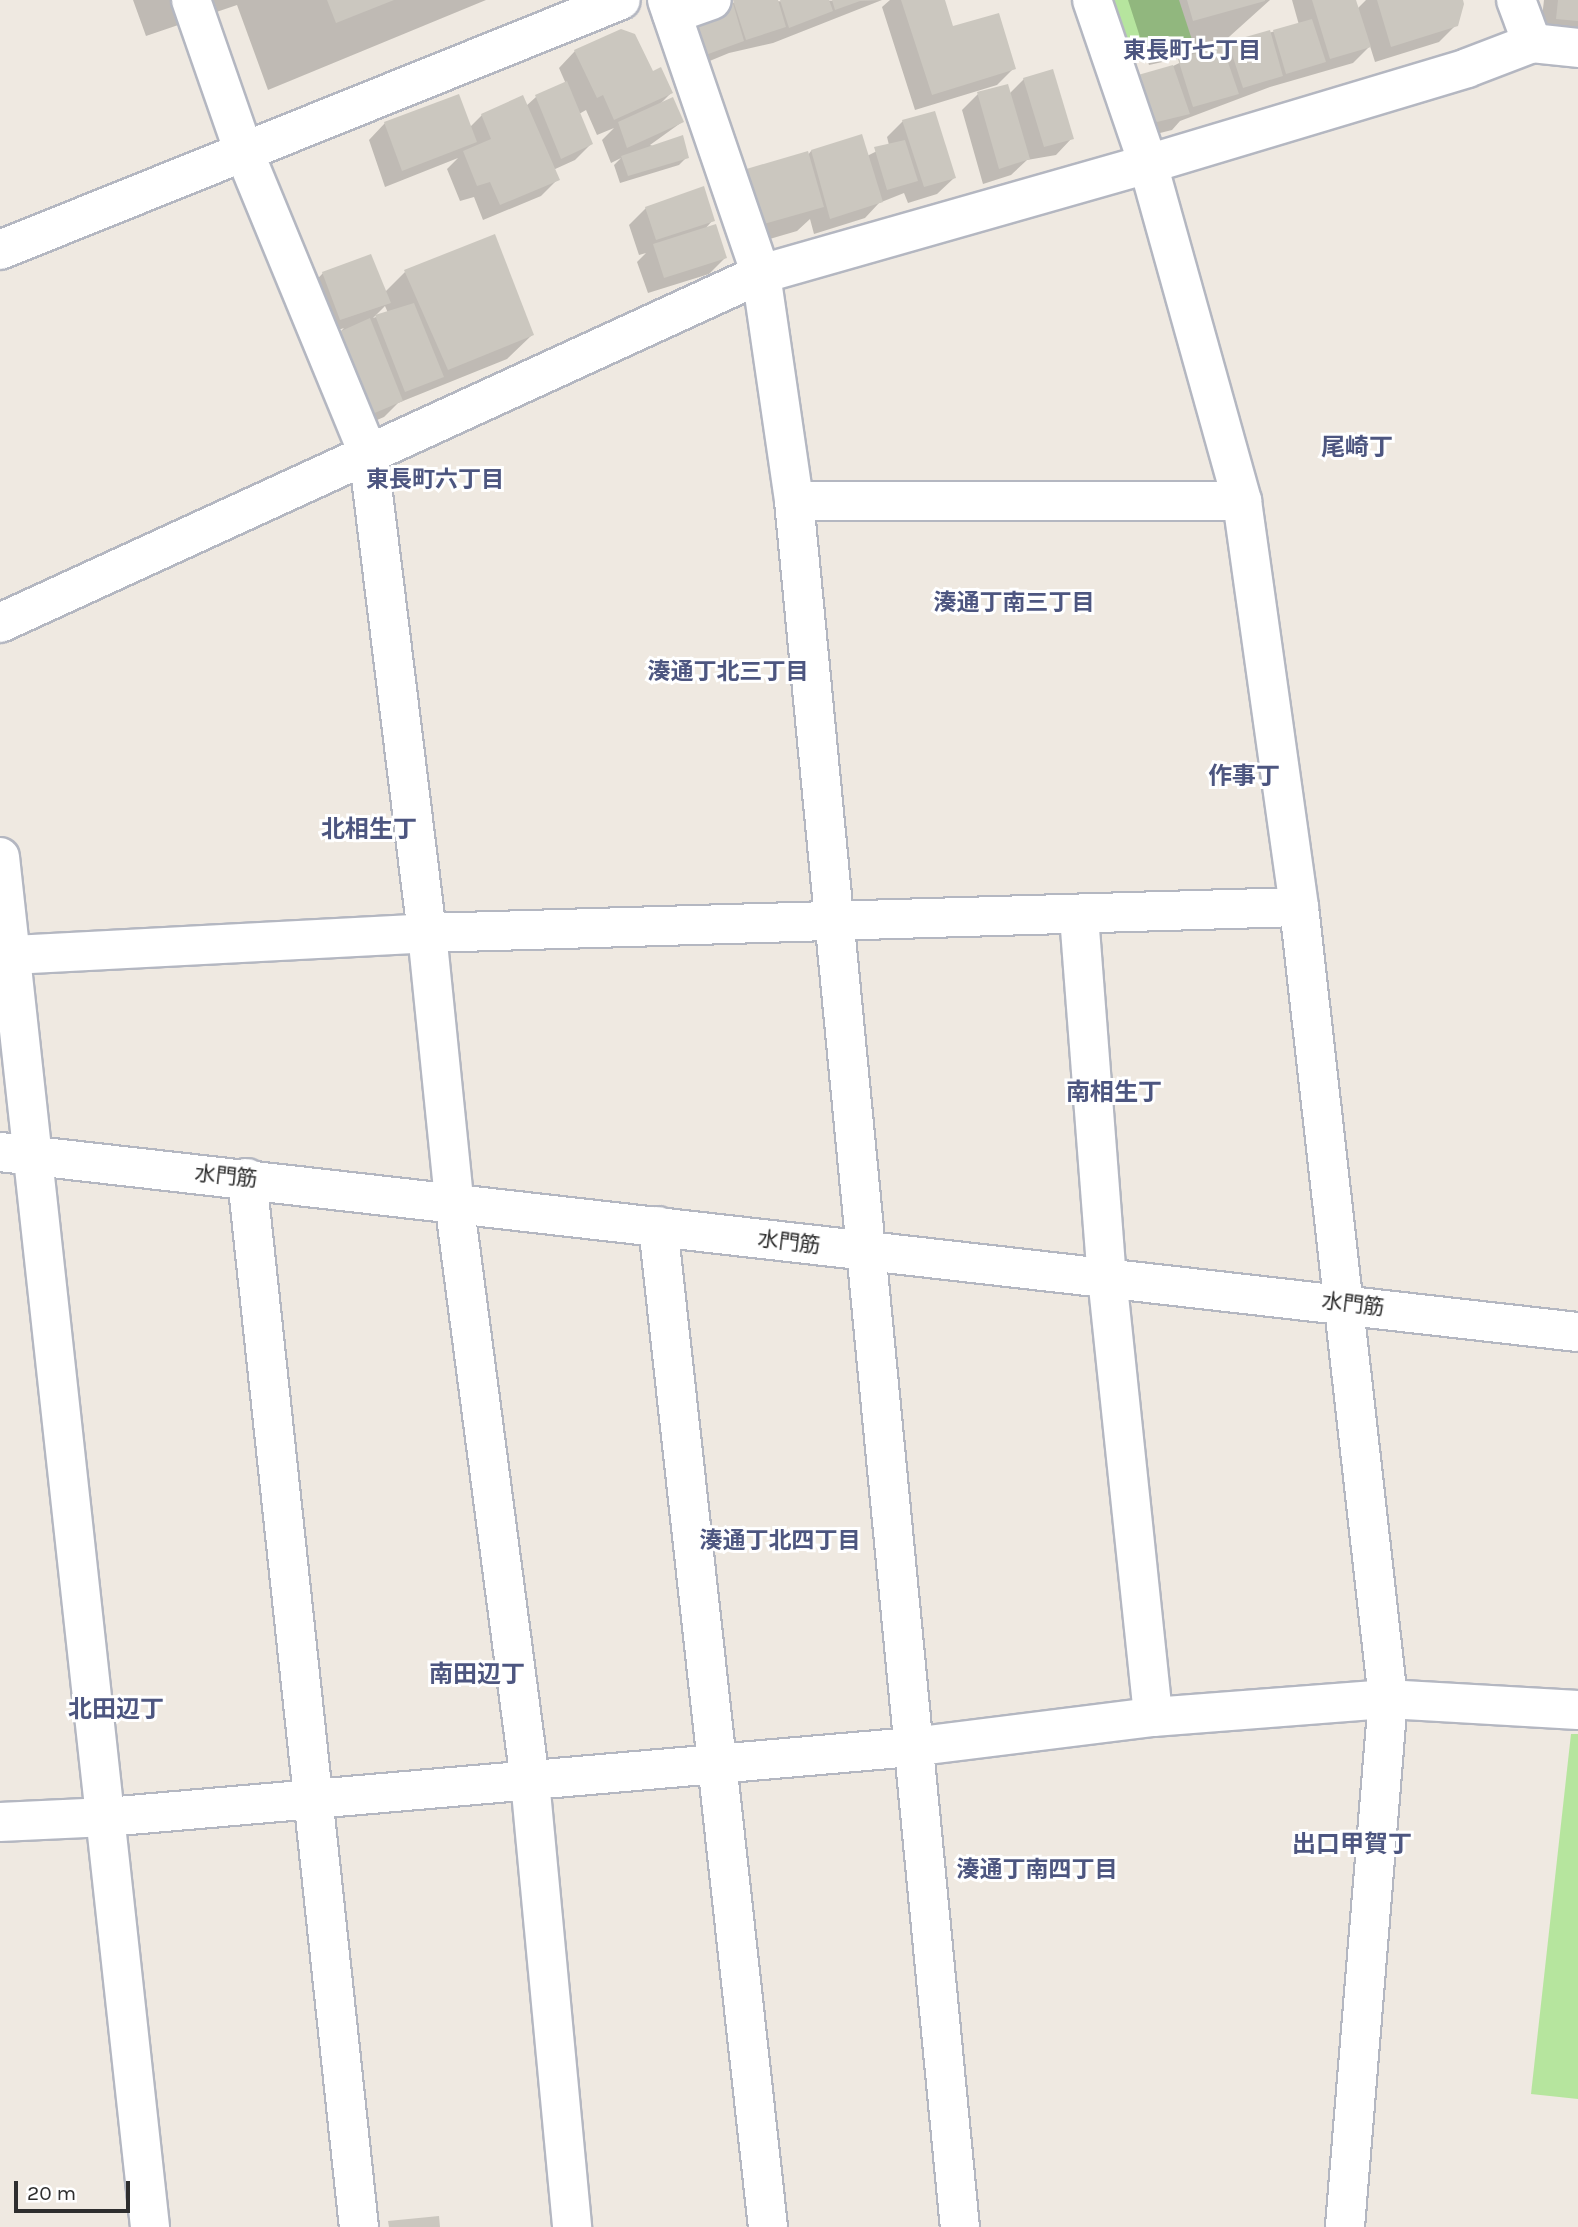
<!DOCTYPE html>
<meta charset="utf-8">
<style>
body{margin:0}
#map{position:relative;width:1578px;height:2227px;overflow:hidden;background:#efe9e1;font-family:Karla,"Noto Sans JP",sans-serif}
div>[style]{position:absolute}
.green>*{inset:0;background:#b6e59e}
.shadow>*{inset:0;background:#0003}
.building>*{inset:0;background:#cbc7bf}
.roads{filter:drop-shadow(2px 0 #b4b7c1) drop-shadow(-2px 0 #b4b7c1) drop-shadow(0 2px #b4b7c1) drop-shadow(0 -2px #b4b7c1)}
.street>*{height:38px;margin:-19px;padding:0 19px;transform-origin:19px;border-radius:19px;background:#fff}
.secondary>*{height:38px;margin:-19px;padding:0 19px;transform-origin:19px;border-radius:19px;background:#fff}
span{translate:-50% -50%;white-space:nowrap;text-align:center;line-height:1.15;-webkit-text-stroke:6px #fff;paint-order:stroke}
.street-label{font-size:21px;color:#2e2e2e}
.neighbourhood-label{font-size:23px;color:#4d5680;font-weight:700}
.quarter-label{font-size:24px;color:#4d5680;font-weight:700}
.scale{position:absolute;left:14px;top:2181px;width:116px;height:32px;box-sizing:border-box;border:4px solid #2e2e2e;border-top:0;padding-left:9px;font-size:21px;line-height:24px;white-space:nowrap;color:#2e2e2e;-webkit-text-stroke:5px #fff;paint-order:stroke}
</style>
<div id="map">
<div class="green">
<div style="clip-path:polygon(1105px 0,1179px 0,1193px 43px,1125px 62px)"></div>
<div style="clip-path:polygon(1571px 1734px,1578px 1734px,1578px 2099px,1531px 2094px)"></div>
</div>
<div class="shadow">
<div style="clip-path:polygon(133px 0,486px 0,268px 90px,237px 5px,146px 36px)"></div>
<div style="clip-path:polygon(882px 0,773px 43px,729px 53px,683px 72px,734px 2px)"></div>
<div style="clip-path:polygon(890px 0,943px 0,952px 29px,1014px 68px,997px 85px,915px 110px,882px 7px)"></div>
<div style="clip-path:polygon(1128px 0,1270px 0,1220px 45px,1222px 51px,1229px 43px,1299px 25px,1292px 0,1354px 0,1357px 9px,1366px 0,1461px 0,1456px 25px,1439px 42px,1375px 62px,1370px 46px,1353px 63px,1270px 87px,1180px 121px,1172px 130px,1140px 138px,1171px 67px,1198px 54px,1149px 65px)"></div>
<div style="clip-path:polygon(1544px 0,1578px 0,1578px 38px,1540px 35px)"></div>
<div style="clip-path:polygon(575px 51px,652px 73px,671px 93px,659px 105px,682px 122px,650px 145px,687px 157px,679px 165px,620px 183px,614px 165px,621px 158px,611px 163px,602px 140px,614px 128px,597px 135px,586px 110px,579px 114px,591px 144px,575px 160px,553px 170px,557px 180px,541px 196px,483px 220px,474px 197px,460px 201px,447px 169px,458px 158px,385px 187px,369px 140px,385px 123px,470px 127px,482px 115px,526px 106px,536px 97px,566px 84px,559px 68px)"></div>
<div style="clip-path:polygon(1024px 79px,1072px 138px,1056px 155px,1027px 160px,1011px 175px,983px 184px,962px 110px,981px 91px,1009px 94px)"></div>
<div style="clip-path:polygon(903px 121px,954px 178px,937px 194px,908px 203px,904px 193px,879px 203px,865px 218px,814px 234px,810px 219px,797px 231px,735px 249px,811px 151px,867px 156px,889px 145px,887px 137px)"></div>
<div style="clip-path:polygon(646px 208px,713px 220px,704px 230px,725px 258px,709px 274px,648px 293px,637px 262px,646px 253px,639px 255px,629px 225px)"></div>
<div style="clip-path:polygon(evenodd,405px 272px,532px 335px,507px 359px,398px 403px,384px 417px,354px 430px,323px 350px,344px 328px,324px 335px,307px 290px,323px 273px,385px 292px,405px 272px,385px 306px,388px 313px,373px 318px,385px 306px)"></div>
</div>
<div class="building">
<div style="clip-path:polygon(327px 0,394px 0,336px 23px)"></div>
<div style="clip-path:polygon(732px 0,744px 41px,700px 57px,687px 15px)"></div>
<div style="clip-path:polygon(733px 0,778px 0,786px 27px,746px 40px)"></div>
<div style="clip-path:polygon(780px 0,829px 0,833px 11px,789px 28px)"></div>
<div style="clip-path:polygon(832px 0,863px 0,835px 10px)"></div>
<div style="clip-path:polygon(901px 0,945px 0,953px 26px,999px 13px,1016px 69px,932px 95px)"></div>
<div style="clip-path:polygon(1187px 0,1265px 0,1265px 1px,1193px 21px)"></div>
<div style="clip-path:polygon(1312px 0,1356px 0,1371px 47px,1330px 59px)"></div>
<div style="clip-path:polygon(1377px 0,1463px 0,1464px 4px,1458px 26px,1391px 47px)"></div>
<div style="clip-path:polygon(1558px 0,1578px 0,1578px 21px,1556px 19px)"></div>
<div style="clip-path:polygon(1312px 19px,1326px 62px,1286px 74px,1273px 30px)"></div>
<div style="clip-path:polygon(621px 29px,635px 34px,653px 71px,661px 67px,673px 93px,614px 120px,603px 95px,597px 98px,574px 50px)"></div>
<div style="clip-path:polygon(1270px 30px,1283px 76px,1243px 88px,1228px 42px)"></div>
<div style="clip-path:polygon(1222px 45px,1239px 94px,1193px 107px,1178px 59px)"></div>
<div style="clip-path:polygon(1173px 65px,1190px 114px,1157px 122px,1141px 111px,1131px 77px)"></div>
<div style="clip-path:polygon(1053px 69px,1074px 139px,1044px 147px,1023px 78px)"></div>
<div style="clip-path:polygon(567px 81px,593px 144px,561px 159px,535px 95px)"></div>
<div style="clip-path:polygon(1008px 84px,1030px 159px,999px 169px,977px 92px)"></div>
<div style="clip-path:polygon(459px 94px,477px 142px,402px 171px,384px 122px)"></div>
<div style="clip-path:polygon(523px 95px,560px 180px,500px 205px,490px 182px,477px 186px,463px 151px,491px 139px,481px 114px)"></div>
<div style="clip-path:polygon(673px 97px,684px 122px,627px 148px,618px 122px)"></div>
<div style="clip-path:polygon(935px 111px,956px 178px,924px 187px,902px 120px)"></div>
<div style="clip-path:polygon(862px 134px,883px 202px,830px 219px,811px 150px)"></div>
<div style="clip-path:polygon(683px 135px,689px 158px,628px 176px,621px 156px)"></div>
<div style="clip-path:polygon(905px 140px,918px 181px,887px 190px,874px 147px)"></div>
<div style="clip-path:polygon(808px 151px,824px 207px,760px 225px,743px 170px)"></div>
<div style="clip-path:polygon(704px 186px,715px 221px,656px 240px,645px 207px)"></div>
<div style="clip-path:polygon(716px 224px,727px 258px,664px 278px,653px 244px)"></div>
<div style="clip-path:polygon(495px 234px,534px 335px,448px 370px,404px 270px)"></div>
<div style="clip-path:polygon(371px 254px,391px 303px,340px 320px,322px 272px)"></div>
<div style="clip-path:polygon(414px 303px,444px 377px,405px 392px,375px 315px)"></div>
<div style="clip-path:polygon(370px 318px,403px 401px,370px 415px,339px 332px)"></div>
<div style="clip-path:polygon(439px 2216px,440px 2227px,389px 2227px,388px 2221px)"></div>
</div>
<div class="roads">
<div class="street">
<div style="left:191px;top:0;width:161px;rotate:70.8deg"></div>
<div style="left:244px;top:152px;width:326px;rotate:67.6deg"></div>
<div style="left:368px;top:453px;width:484px;rotate:83deg"></div>
<div style="left:427px;top:933px;width:269px;rotate:84.2deg"></div>
<div style="left:454px;top:1201px;width:585px;rotate:82.53deg"></div>
<div style="left:530px;top:1781px;width:448px;rotate:84.6deg"></div>
<div style="left:667px;top:0;width:290px;rotate:71.1deg"></div>
<div style="left:761px;top:274px;width:229px;rotate:81.7deg"></div>
<div style="left:794px;top:501px;width:1734px;rotate:84.51deg"></div>
<div style="left:1092px;top:0;width:173px;rotate:71.1deg"></div>
<div style="left:1148px;top:164px;width:350px;rotate:74.4deg"></div>
<div style="left:1242px;top:501px;width:410px;rotate:82deg"></div>
<div style="left:1299px;top:907px;width:797px;rotate:83.59deg"></div>
<div style="left:1388px;top:1699px;width:530px;rotate:94.66deg"></div>
<div style="left:1516px;top:0;width:46px;rotate:69.6deg"></div>
<div style="left:672px;top:14px;width:42px;rotate:-19.3deg"></div>
<div style="left:0;top:250px;width:669px;rotate:-21.93deg"></div>
<div style="left:794px;top:501px;width:448px"></div>
<div style="left:0;top:623px;width:837px;rotate:-24.64deg"></div>
<div style="left:761px;top:274px;width:402px;rotate:-15.9deg"></div>
<div style="left:1148px;top:164px;width:333px;rotate:-16.7deg"></div>
<div style="left:1467px;top:68px;width:70px;rotate:-21deg"></div>
<div style="left:1532px;top:43px;width:46px;rotate:6.2deg"></div>
<div style="left:0;top:857px;width:1378px;rotate:83.75deg"></div>
<div style="left:1079px;top:916px;width:362px;rotate:85.6deg"></div>
<div style="left:1107px;top:1277px;width:442px;rotate:84deg"></div>
<div style="left:12px;top:955px;width:416px;rotate:-3deg"></div>
<div style="left:427px;top:933px;width:872px;rotate:-1.71deg"></div>
<div style="left:247px;top:1178px;width:1055px;rotate:83.91deg"></div>
<div style="left:658px;top:1226px;width:1007px;rotate:83.73deg"></div>
<div style="left:0;top:1822px;width:107px;rotate:-2.7deg"></div>
<div style="left:107px;top:1817px;width:808px;rotate:-4.97deg"></div>
<div style="left:912px;top:1747px;width:243px;rotate:-7.1deg"></div>
<div style="left:1153px;top:1717px;width:236px;rotate:-4.4deg"></div>
<div style="left:1388px;top:1699px;width:190px;rotate:3.3deg"></div>
</div>
<div class="secondary">
<div style="left:0;top:1152px;width:1588px;rotate:6.51deg"></div>
</div>
</div>
<div class="street-label">
<span style="left:226px;top:1176px;rotate:6deg">水門筋</span>
<span style="left:789px;top:1242px;rotate:7deg">水門筋</span>
<span style="left:1353px;top:1304px;rotate:7deg">水門筋</span>
</div>
<div class="neighbourhood-label">
<span style="left:1192px;top:51px">東長町七丁目</span>
<span style="left:435px;top:480px">東長町六丁目</span>
<span style="left:1014px;top:603px">湊通丁南三丁目</span>
<span style="left:728px;top:672px">湊通丁北三丁目</span>
<span style="left:780px;top:1541px">湊通丁北四丁目</span>
<span style="left:1037px;top:1870px">湊通丁南四丁目</span>
</div>
<div class="quarter-label">
<span style="left:1357px;top:448px">尾崎丁</span>
<span style="left:1244px;top:777px">作事丁</span>
<span style="left:369px;top:830px">北相生丁</span>
<span style="left:1114px;top:1093px">南相生丁</span>
<span style="left:477px;top:1675px">南田辺丁</span>
<span style="left:116px;top:1710px">北田辺丁</span>
<span style="left:1352px;top:1845px">出口甲賀丁</span>
</div>
<div class="scale">20 m</div>
</div>
